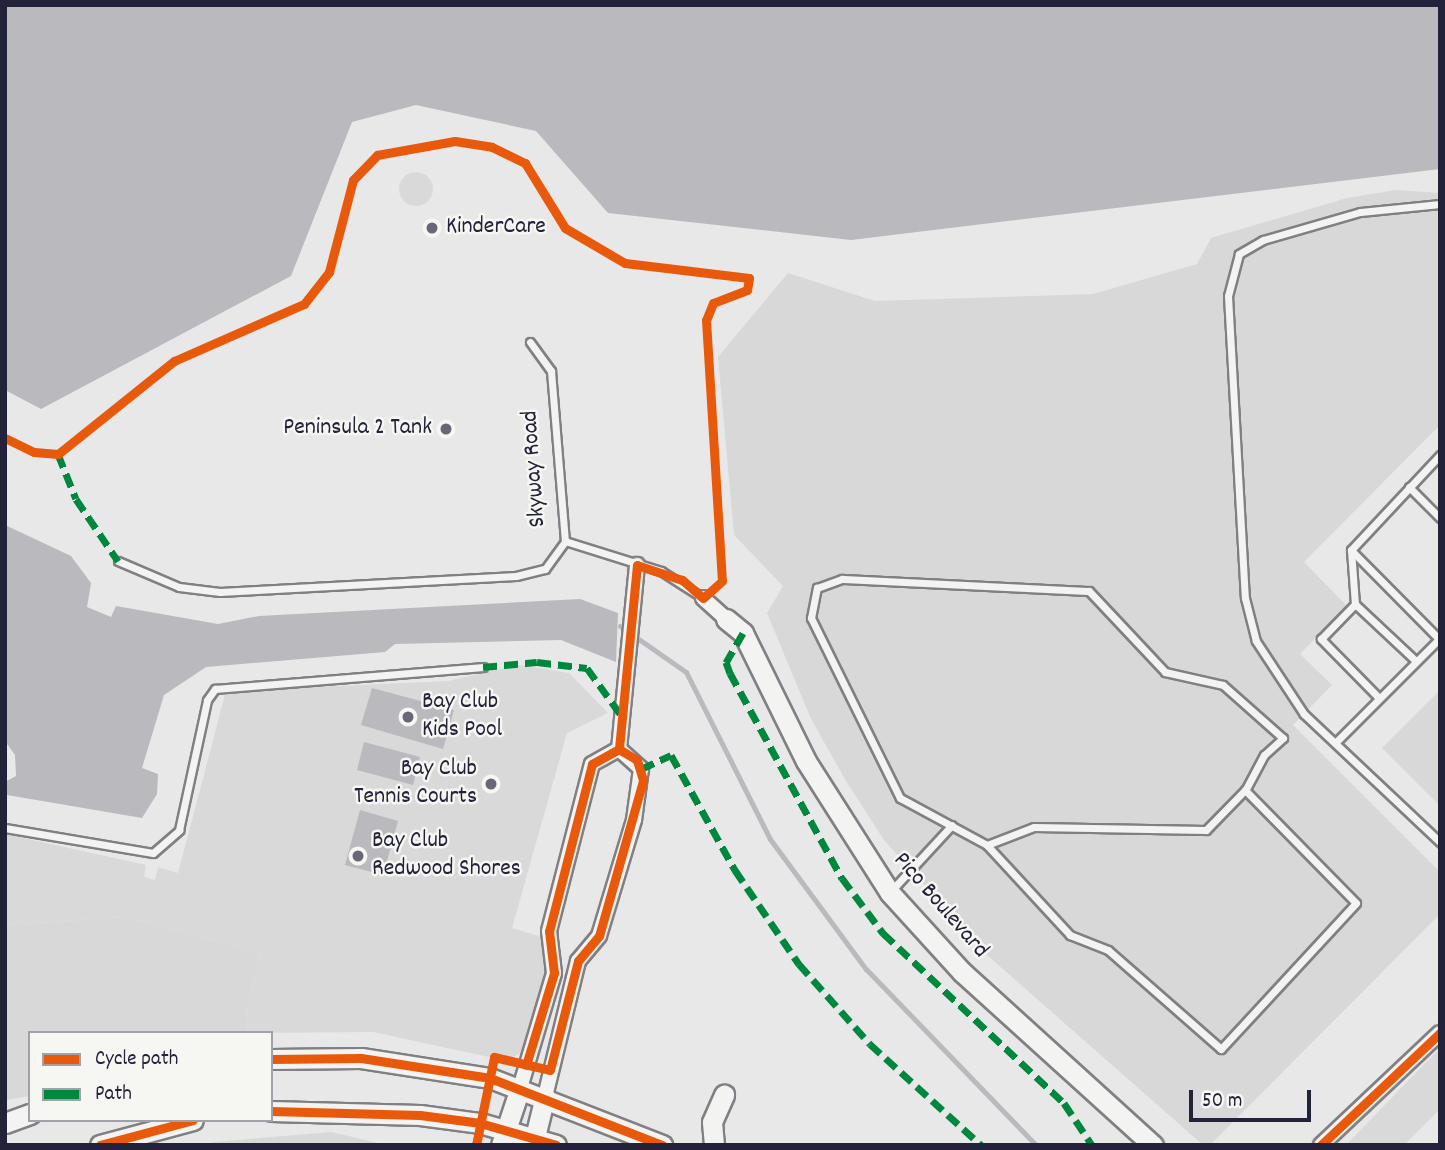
<!DOCTYPE html>
<style>
body{margin:0}
#map{position:relative;width:1445px;height:1150px;overflow:hidden;background:#e8e8e8;font-family:Dekko,sans-serif}
div>[style]{position:absolute}
.built>*{inset:0;background:#d8d8d9}
.green>*{inset:0;background:#d9d9da}
.round{border-radius:50%}
.water>*{inset:0;background:#b9b9be}
.stream>*{height:5px;margin:-2.5px;padding:0 2.5px;transform-origin:2.5px;border-radius:2.5px;background:#b9b9be}
.roads{filter:drop-shadow(2px 0 #808084) drop-shadow(-2px 0 #808084) drop-shadow(0 2px #808084) drop-shadow(0 -2px #808084)}
.lane>*{height:7px;margin:-3.5px;padding:0 3.5px;transform-origin:3.5px;border-radius:3.5px;background:#f3f3f1}
.street>*{height:14px;margin:-7px;padding:0 7px;transform-origin:7px;border-radius:7px;background:#f3f3f1}
.secondary>*{height:19px;margin:-9.5px;padding:0 9.5px;transform-origin:9.5px;border-radius:9.5px;background:#f3f3f1}
.quiet>*{height:7px;margin-top:-3.5px;transform-origin:0;background:repeating-linear-gradient(90deg,#00873e 0 14px,transparent 0 21px)}
.cycleway>*{height:9px;margin:-4.5px;padding:0 4.5px;transform-origin:4.5px;border-radius:4.5px;background:#e8590c}
.dots>*{width:19px;height:19px;translate:-50% -50%;box-sizing:border-box;border:4px solid #f6f6f2;border-radius:50%}
span{translate:-50% -50%;white-space:nowrap;text-align:center;line-height:1.15;-webkit-text-stroke:5px #f6f6f2;paint-order:stroke}
.poi-label{font-size:24px;color:#22223b}
.left{translate:0 -50%;text-align:left}
.right{translate:-100% -50%;text-align:right}
.street-label{font-size:24px;color:#22223b}
.frame{position:absolute;inset:0;border:7px solid #22223b;pointer-events:none}
.legend{position:absolute;left:28px;top:1031px;width:245px;height:91px;box-sizing:border-box;background:#f6f6f2;border:2px solid #a1a1a9;margin:0;padding:9px 12px;list-style:none;font-size:21px;color:#22223b}
.legend li{display:flex;align-items:center;gap:14px;height:35px}
.legend b{width:35px;border:2px solid #a1a1a9}
.scale{position:absolute;left:1189px;top:1090px;width:122px;height:32px;box-sizing:border-box;border:4px solid #22223b;border-top:0;padding-left:9px;font-size:21px;line-height:24px;white-space:nowrap;color:#22223b;-webkit-text-stroke:5px #f6f6f2;paint-order:stroke}
</style>
<div id="map">
<div class="built">
<div style="clip-path:polygon(1396px 190px,1440px 193px,1440px 425px,1304px 562px,1347px 606px,1300px 654px,1332px 685px,1293px 725px,1440px 872px,1440px 914px,1210px 1145px,1203px 1145px,987px 955px,884px 840px,846px 781px,811px 719px,767px 613px,783px 586px,734px 535px,718px 357px,788px 273px,875px 301px,1093px 294px,1197px 264px,1211px 238px,1347px 198px)"></div>
<div style="clip-path:polygon(1440px 690px,1440px 806px,1382px 748px)"></div>
<div style="clip-path:polygon(124px 917px,261px 953px,246px 1012px,248px 1033px,30px 1033px,30px 1096px,5px 1100px,5px 925px)"></div>
<div style="clip-path:polygon(331px 1132px,387px 1145px,204px 1145px,214px 1142px)"></div>
</div>
<div class="green">
<div class="round" style="left:399px;top:172px;width:34px;height:34px"></div>
<div style="clip-path:polygon(519px 665px,569px 673px,608px 713px,567px 733px,512px 928px,539px 936px,549px 955px,525px 1051px,515px 1056px,503px 1060px,373px 1032px,248px 1033px,246px 1012px,261px 953px,124px 917px,5px 925px,5px 834px,146px 865px,144px 877px,155px 880px,158px 867px,178px 873px,226px 691px,448px 681px)"></div>
<div style="clip-path:polygon(1440px 1048px,1440px 1109px,1404px 1145px,1346px 1145px)"></div>
</div>
<div class="water">
<div style="clip-path:polygon(5px 5px,1440px 5px,1440px 169px,851px 240px,608px 213px,536px 131px,416px 105px,352px 122px,291px 276px,41px 409px,5px 390px)"></div>
<div style="clip-path:polygon(5px 525px,71px 556px,91px 583px,87px 607px,111px 617px,116px 606px,218px 624px,259px 616px,580px 599px,618px 613px,616px 662px,561px 640px,395px 644px,385px 652px,206px 667px,164px 695px,142px 768px,158px 774px,157px 794px,142px 818px,7px 795px,5px 782px,16px 776px,15px 755px,5px 741px)"></div>
<div style="clip-path:polygon(372px 688px,454px 710px,443px 749px,361px 725px)"></div>
<div style="clip-path:polygon(364px 742px,420px 757px,413px 785px,357px 770px)"></div>
<div style="clip-path:polygon(360px 810px,398px 821px,383px 875px,345px 865px)"></div>
</div>
<div class="stream">
<div style="left:620px;top:626px;width:80px;rotate:34.9deg"></div>
<div style="left:686px;top:672px;width:187px;rotate:63.3deg"></div>
<div style="left:770px;top:839px;width:162px;rotate:53.6deg"></div>
<div style="left:866px;top:969px;width:245px;rotate:46deg"></div>
</div>
<div class="roads">
<div class="lane">
<div style="left:1440px;top:204px;width:80px;rotate:174.3deg"></div>
<div style="left:1360px;top:212px;width:101px;rotate:163.9deg"></div>
<div style="left:1263px;top:240px;width:28px;rotate:150deg"></div>
<div style="left:1239px;top:254px;width:43px;rotate:104.7deg"></div>
<div style="left:1228px;top:296px;width:302px;rotate:86.8deg"></div>
<div style="left:1245px;top:598px;width:44px;rotate:75.7deg"></div>
<div style="left:1256px;top:641px;width:87px;rotate:56.7deg"></div>
<div style="left:1304px;top:714px;width:187px;rotate:43.3deg"></div>
<div style="left:530px;top:342px;width:36px;rotate:54deg"></div>
<div style="left:551px;top:371px;width:171px;rotate:85.3deg"></div>
<div style="left:565px;top:541px;width:101px;rotate:17.4deg"></div>
<div style="left:661px;top:571px;width:50px;rotate:32.7deg"></div>
<div style="left:1409px;top:487px;width:44px;rotate:45deg"></div>
<div style="left:1351px;top:550px;width:54px;rotate:85.8deg"></div>
<div style="left:118px;top:561px;width:66px;rotate:23.1deg"></div>
<div style="left:179px;top:587px;width:41px;rotate:7deg"></div>
<div style="left:220px;top:592px;width:296px;rotate:-3.1deg"></div>
<div style="left:516px;top:576px;width:30px;rotate:-14deg"></div>
<div style="left:545px;top:569px;width:34px;rotate:-54deg"></div>
<div style="left:1439px;top:639px;width:125px;rotate:-134.7deg"></div>
<div style="left:1351px;top:550px;width:130px;rotate:-46.9deg"></div>
<div style="left:1379px;top:698px;width:83px;rotate:-134.5deg"></div>
<div style="left:1321px;top:639px;width:49px;rotate:-45.8deg"></div>
<div style="left:1355px;top:604px;width:83px;rotate:43.1deg"></div>
<div style="left:1337px;top:741px;width:146px;rotate:-45deg"></div>
<div style="left:5px;top:828px;width:150px;rotate:9.6deg"></div>
<div style="left:153px;top:853px;width:35px;rotate:-41deg"></div>
<div style="left:179px;top:830px;width:133px;rotate:-77.8deg"></div>
<div style="left:207px;top:700px;width:14px;rotate:-54deg"></div>
<div style="left:215px;top:689px;width:269px;rotate:-4.7deg"></div>
<div style="left:987px;top:845px;width:50px;rotate:-21deg"></div>
<div style="left:1034px;top:827px;width:172px;rotate:1deg"></div>
<div style="left:1206px;top:830px;width:56px;rotate:-45.7deg"></div>
<div style="left:1245px;top:790px;width:158px;rotate:45.5deg"></div>
<div style="left:1356px;top:903px;width:199px;rotate:132.8deg"></div>
<div style="left:1221px;top:1049px;width:150px;rotate:-138.8deg"></div>
<div style="left:1108px;top:950px;width:41px;rotate:-158.5deg"></div>
<div style="left:1070px;top:935px;width:122px;rotate:-132.7deg"></div>
<div style="left:987px;top:845px;width:99px;rotate:-151.6deg"></div>
<div style="left:900px;top:798px;width:201px;rotate:-116.3deg"></div>
<div style="left:811px;top:618px;width:31px;rotate:-79deg"></div>
<div style="left:817px;top:588px;width:27px;rotate:-20deg"></div>
<div style="left:842px;top:579px;width:247px;rotate:2.8deg"></div>
<div style="left:1089px;top:591px;width:111px;rotate:46.8deg"></div>
<div style="left:1165px;top:672px;width:59px;rotate:12.6deg"></div>
<div style="left:1223px;top:685px;width:80px;rotate:41.5deg"></div>
<div style="left:1283px;top:738px;width:25px;rotate:138deg"></div>
<div style="left:1264px;top:755px;width:40px;rotate:118deg"></div>
<div style="left:890px;top:892px;width:91px;rotate:-47.2deg"></div>
</div>
<div class="street">
<div style="left:703px;top:598px;width:31px;rotate:42deg"></div>
<div style="left:619px;top:749px;width:185px;rotate:-84.4deg"></div>
<div style="left:520px;top:1088px;width:120px;rotate:-73.5deg"></div>
<div style="left:554px;top:973px;width:42px;rotate:-96.8deg"></div>
<div style="left:549px;top:931px;width:172px;rotate:-75.6deg"></div>
<div style="left:592px;top:764px;width:31px;rotate:-29deg"></div>
<div style="left:619px;top:749px;width:30px;rotate:42deg"></div>
<div style="left:641px;top:769px;width:51px;rotate:97.8deg"></div>
<div style="left:634px;top:820px;width:121px;rotate:106.8deg"></div>
<div style="left:599px;top:936px;width:33px;rotate:130deg"></div>
<div style="left:578px;top:961px;width:139px;rotate:103.7deg"></div>
<div style="left:1321px;top:1145px;width:163px;rotate:-43.3deg"></div>
</div>
<div class="secondary">
<div style="left:726px;top:619px;width:22px;rotate:39deg"></div>
<div style="left:743px;top:633px;width:143px;rotate:63.8deg"></div>
<div style="left:806px;top:761px;width:156px;rotate:57.5deg"></div>
<div style="left:890px;top:893px;width:107px;rotate:47.7deg"></div>
<div style="left:962px;top:972px;width:258px;rotate:42.2deg"></div>
<div style="left:271px;top:1059px;width:90px;rotate:-0.6deg"></div>
<div style="left:361px;top:1058px;width:131px;rotate:8.8deg"></div>
<div style="left:490px;top:1078px;width:185px;rotate:21.3deg"></div>
<div style="left:271px;top:1111px;width:149px;rotate:1.5deg"></div>
<div style="left:420px;top:1115px;width:61px;rotate:7.6deg"></div>
<div style="left:480px;top:1123px;width:79px;rotate:16.1deg"></div>
<div style="left:5px;top:1123px;width:27px;rotate:-20deg"></div>
<div style="left:100px;top:1145px;width:96px;rotate:-15deg"></div>
<div style="left:501px;top:1145px;width:60px;rotate:-71.6deg"></div>
<div style="left:533px;top:1145px;width:50px;rotate:-76.2deg"></div>
<div style="left:714px;top:1145px;width:23px;rotate:-95deg"></div>
<div style="left:712px;top:1122px;width:30px;rotate:-66deg"></div>
</div>
</div>
<div class="quiet">
<div style="left:58px;top:454px;width:48px;rotate:68.2deg"></div>
<div style="left:76px;top:499px;width:75px;rotate:55.9deg"></div>
<div style="left:743px;top:633px;width:34px;rotate:120deg"></div>
<div style="left:726px;top:662px;width:12px;rotate:70deg"></div>
<div style="left:730px;top:673px;width:234px;rotate:61.4deg"></div>
<div style="left:842px;top:878px;width:69px;rotate:53.3deg"></div>
<div style="left:883px;top:933px;width:248px;rotate:43.2deg"></div>
<div style="left:1064px;top:1103px;width:50px;rotate:56.3deg"></div>
<div style="left:483px;top:667px;width:54px;rotate:-5.3deg"></div>
<div style="left:537px;top:662px;width:50px;rotate:6.8deg"></div>
<div style="left:587px;top:668px;width:58px;rotate:54.1deg"></div>
<div style="left:641px;top:769px;width:33px;rotate:-25deg"></div>
<div style="left:671px;top:755px;width:132px;rotate:60.9deg"></div>
<div style="left:735px;top:870px;width:114px;rotate:55.8deg"></div>
<div style="left:799px;top:964px;width:107px;rotate:48.4deg"></div>
<div style="left:870px;top:1044px;width:150px;rotate:42.3deg"></div>
</div>
<div class="cycleway">
<div style="left:5px;top:438px;width:32px;rotate:26deg"></div>
<div style="left:34px;top:452px;width:24px;rotate:5deg"></div>
<div style="left:58px;top:454px;width:149px;rotate:-38.7deg"></div>
<div style="left:174px;top:361px;width:142px;rotate:-23.7deg"></div>
<div style="left:304px;top:304px;width:41px;rotate:-52deg"></div>
<div style="left:329px;top:272px;width:95px;rotate:-75.4deg"></div>
<div style="left:353px;top:180px;width:35px;rotate:-46deg"></div>
<div style="left:377px;top:155px;width:79px;rotate:-10.2deg"></div>
<div style="left:455px;top:141px;width:37px;rotate:9deg"></div>
<div style="left:492px;top:147px;width:37px;rotate:26deg"></div>
<div style="left:525px;top:163px;width:76px;rotate:58.4deg"></div>
<div style="left:565px;top:228px;width:69px;rotate:30.3deg"></div>
<div style="left:625px;top:263px;width:125px;rotate:6.9deg"></div>
<div style="left:749px;top:278px;width:12px;rotate:99deg"></div>
<div style="left:747px;top:290px;width:36px;rotate:159deg"></div>
<div style="left:713px;top:303px;width:18px;rotate:112deg"></div>
<div style="left:706px;top:320px;width:261px;rotate:86.5deg"></div>
<div style="left:722px;top:581px;width:25px;rotate:138deg"></div>
<div style="left:703px;top:598px;width:28px;rotate:-139deg"></div>
<div style="left:682px;top:580px;width:47px;rotate:-161.6deg"></div>
<div style="left:637px;top:565px;width:185px;rotate:95.6deg"></div>
<div style="left:271px;top:1059px;width:90px;rotate:-0.6deg"></div>
<div style="left:361px;top:1058px;width:131px;rotate:8.8deg"></div>
<div style="left:490px;top:1078px;width:185px;rotate:21.3deg"></div>
<div style="left:271px;top:1111px;width:149px;rotate:1.5deg"></div>
<div style="left:420px;top:1115px;width:61px;rotate:7.6deg"></div>
<div style="left:480px;top:1123px;width:79px;rotate:16.1deg"></div>
<div style="left:100px;top:1145px;width:96px;rotate:-15deg"></div>
<div style="left:476px;top:1145px;width:90px;rotate:-78.4deg"></div>
<div style="left:494px;top:1057px;width:57px;rotate:13.1deg"></div>
<div style="left:550px;top:1070px;width:113px;rotate:-75.6deg"></div>
<div style="left:578px;top:961px;width:33px;rotate:-50deg"></div>
<div style="left:599px;top:936px;width:162px;rotate:-74.2deg"></div>
<div style="left:643px;top:780px;width:21px;rotate:-107deg"></div>
<div style="left:637px;top:760px;width:21px;rotate:-149deg"></div>
<div style="left:619px;top:749px;width:31px;rotate:151deg"></div>
<div style="left:592px;top:764px;width:172px;rotate:104.4deg"></div>
<div style="left:549px;top:931px;width:42px;rotate:83.2deg"></div>
<div style="left:554px;top:973px;width:96px;rotate:106.9deg"></div>
<div style="left:1321px;top:1145px;width:163px;rotate:-43.3deg"></div>
</div>
<div class="dots">
<div style="left:432px;top:228px;background:#676778"></div>
<div style="left:446px;top:429px;background:#676778"></div>
<div style="left:408px;top:717px;background:#676778"></div>
<div style="left:491px;top:784px;background:#676778"></div>
<div style="left:358px;top:856px;background:#676778"></div>
</div>
<div class="poi-label">
<span class="left" style="left:446px;top:228px">KinderCare</span>
<span class="right" style="left:432px;top:429px">Peninsula 2 Tank</span>
<span class="left" style="left:422px;top:717px">Bay Club<br>Kids Pool</span>
<span class="right" style="left:477px;top:784px">Bay Club<br>Tennis Courts</span>
<span class="left" style="left:372px;top:856px">Bay Club<br>Redwood Shores</span>
</div>
<div class="street-label">
<span style="left:535px;top:469px;rotate:-94deg">Skyway Road</span>
<span style="left:940px;top:906px;rotate:49deg">Pico Boulevard</span>
</div>
<div class="frame"></div>
<ul class="legend">
<li><b style="height:9px;background:#e8590c"></b>Cycle path</li>
<li><b style="height:9px;background:#00873e"></b>Path</li>
</ul>
<div class="scale">50 m</div>
</div>
